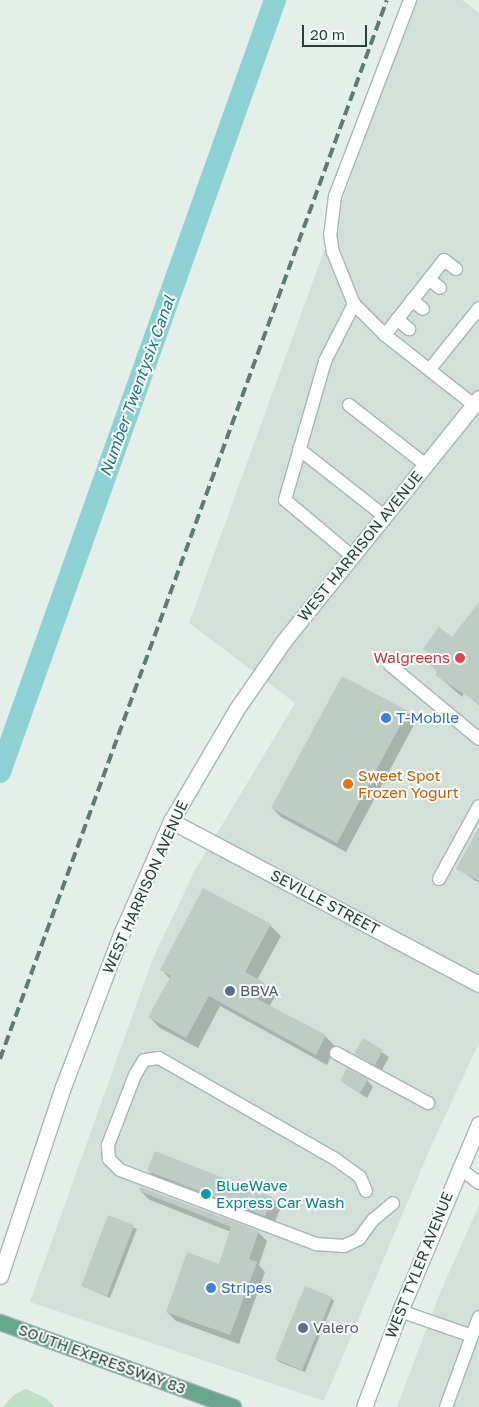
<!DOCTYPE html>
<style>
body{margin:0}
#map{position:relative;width:479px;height:1407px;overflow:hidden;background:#e5efea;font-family:"Golos Text",sans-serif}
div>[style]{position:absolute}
.built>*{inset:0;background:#d3dfd9}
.green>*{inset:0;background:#bee0c4}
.shadow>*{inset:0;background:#0003}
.canal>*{height:22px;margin:-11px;padding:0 11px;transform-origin:11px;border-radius:11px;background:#8dd1d5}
.building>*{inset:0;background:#bdcdc5}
.roads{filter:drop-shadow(1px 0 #a7b8b1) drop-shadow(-1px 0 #a7b8b1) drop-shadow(0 1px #a7b8b1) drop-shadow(0 -1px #a7b8b1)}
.lane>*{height:12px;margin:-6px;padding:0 6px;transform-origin:6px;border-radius:6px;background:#fff}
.street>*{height:15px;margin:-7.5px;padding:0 7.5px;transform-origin:7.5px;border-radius:7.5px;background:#fff}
.secondary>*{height:15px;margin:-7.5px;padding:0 7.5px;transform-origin:7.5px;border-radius:7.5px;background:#fff}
.primary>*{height:15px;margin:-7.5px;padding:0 7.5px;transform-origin:7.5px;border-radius:7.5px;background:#69a690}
.rail>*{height:4px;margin-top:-2px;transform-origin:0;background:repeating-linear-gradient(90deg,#5e7d72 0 10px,transparent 0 15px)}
.dots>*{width:14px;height:14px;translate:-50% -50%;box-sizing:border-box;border:2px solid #f7fbf8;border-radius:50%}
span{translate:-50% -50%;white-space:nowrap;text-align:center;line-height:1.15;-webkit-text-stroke:4px #f7fbf8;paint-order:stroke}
.street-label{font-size:15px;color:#234237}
.health-label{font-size:15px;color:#be3a42}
.right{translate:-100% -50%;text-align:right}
.shop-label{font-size:15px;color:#366cbe}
.left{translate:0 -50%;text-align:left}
.food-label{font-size:15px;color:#c56008}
.service-label{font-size:15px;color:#4e5e75}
.culture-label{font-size:15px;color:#0d838f}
.water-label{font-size:16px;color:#1a7a81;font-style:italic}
.scale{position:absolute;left:302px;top:25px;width:65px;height:22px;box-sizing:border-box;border:2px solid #234237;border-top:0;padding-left:6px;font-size:15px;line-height:18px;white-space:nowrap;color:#234237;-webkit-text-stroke:4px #f7fbf8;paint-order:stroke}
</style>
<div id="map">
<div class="built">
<div style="clip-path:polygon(415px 0,462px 0,479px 13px,479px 1043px,432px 1144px,324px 1401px,30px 1302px,153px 958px,195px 870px,295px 703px,189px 623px)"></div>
<div style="clip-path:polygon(479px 1205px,479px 1407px,397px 1407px,440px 1293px)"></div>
</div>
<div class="green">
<div style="clip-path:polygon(26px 1389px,46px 1398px,55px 1407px,3px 1407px,15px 1394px)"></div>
</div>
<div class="shadow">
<div style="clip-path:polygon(479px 604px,479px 705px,464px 693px,462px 697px,437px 675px,436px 660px,424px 648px,452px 639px)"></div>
<div style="clip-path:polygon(407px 712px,416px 721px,346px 852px,281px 817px,272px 808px)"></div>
<div style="clip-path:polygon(479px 829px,479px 883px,458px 869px)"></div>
<div style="clip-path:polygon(270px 925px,281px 936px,257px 980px,276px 995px,269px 1007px,325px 1036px,336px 1047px,327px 1065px,220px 1006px,198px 1048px,160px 1028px,149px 1017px,170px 979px,161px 969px)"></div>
<div style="clip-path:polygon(363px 1040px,389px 1057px,382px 1070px,356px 1054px)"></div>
<div style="clip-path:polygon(367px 1080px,373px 1087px,367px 1098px,341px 1081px)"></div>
<div style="clip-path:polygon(155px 1153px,272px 1198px,281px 1207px,274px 1224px,157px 1180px,148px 1171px)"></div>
<div style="clip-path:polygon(140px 1191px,258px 1232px,267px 1241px,259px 1265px,265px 1272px,239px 1344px,176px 1321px,167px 1312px,219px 1265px,231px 1232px,150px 1200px)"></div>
<div style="clip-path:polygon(109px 1217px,137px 1229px,110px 1298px,82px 1286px)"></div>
<div style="clip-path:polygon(331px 1298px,334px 1301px,305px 1372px,279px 1362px,276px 1359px)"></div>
</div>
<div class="canal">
<div style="left:0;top:772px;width:820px;rotate:-70.39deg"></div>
</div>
<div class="building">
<div style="clip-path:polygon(479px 602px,479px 704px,435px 675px,438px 672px,430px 665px,436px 658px,423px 649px,439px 627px,452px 637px)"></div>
<div style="clip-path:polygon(342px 676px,408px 711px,337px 843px,271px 808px)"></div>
<div style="clip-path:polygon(479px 827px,479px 881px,456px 869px)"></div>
<div style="clip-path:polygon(203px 888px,271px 924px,245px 972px,265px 983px,257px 999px,326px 1035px,316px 1055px,209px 996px,186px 1038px,148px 1017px,171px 976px,160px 970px)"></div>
<div style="clip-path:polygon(363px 1038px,383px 1050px,375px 1065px,354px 1054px)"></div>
<div style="clip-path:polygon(347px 1068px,368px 1079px,360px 1093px,340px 1081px)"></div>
<div style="clip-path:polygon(155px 1151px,272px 1197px,265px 1216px,147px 1171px)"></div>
<div style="clip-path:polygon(141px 1187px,259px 1231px,249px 1259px,257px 1262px,230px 1335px,166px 1312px,187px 1252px,219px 1264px,231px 1227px,139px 1191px)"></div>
<div style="clip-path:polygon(108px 1215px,134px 1225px,107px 1296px,81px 1286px)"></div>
<div style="clip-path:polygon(305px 1286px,332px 1297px,302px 1370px,275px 1359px)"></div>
</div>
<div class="roads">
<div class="lane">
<div style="left:410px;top:0;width:210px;rotate:110.9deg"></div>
<div style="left:335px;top:196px;width:38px;rotate:97deg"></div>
<div style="left:330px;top:234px;width:18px;rotate:81deg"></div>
<div style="left:333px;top:252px;width:56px;rotate:68deg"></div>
<div style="left:354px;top:304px;width:44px;rotate:45deg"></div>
<div style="left:385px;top:335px;width:113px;rotate:38.2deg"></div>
<div style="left:429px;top:279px;width:14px;rotate:39deg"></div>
<div style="left:412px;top:300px;width:14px;rotate:39deg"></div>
<div style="left:397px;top:319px;width:16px;rotate:40deg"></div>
<div style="left:385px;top:335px;width:95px;rotate:-51.8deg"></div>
<div style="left:444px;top:260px;width:15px;rotate:37deg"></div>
<div style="left:430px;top:369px;width:78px;rotate:-51.2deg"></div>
<div style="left:349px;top:405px;width:98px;rotate:37.9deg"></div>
<div style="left:299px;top:449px;width:108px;rotate:38.2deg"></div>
<div style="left:352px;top:556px;width:87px;rotate:-140.1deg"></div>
<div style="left:285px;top:500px;width:145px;rotate:-73.9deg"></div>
<div style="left:325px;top:361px;width:64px;rotate:-63deg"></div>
<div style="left:390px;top:665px;width:116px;rotate:39.7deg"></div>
<div style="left:439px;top:879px;width:83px;rotate:-61.3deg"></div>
<div style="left:336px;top:1053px;width:105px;rotate:28.5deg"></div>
<div style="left:459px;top:1168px;width:25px;rotate:37deg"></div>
<div style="left:366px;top:1191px;width:15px;rotate:-113deg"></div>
<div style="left:360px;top:1177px;width:29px;rotate:-144deg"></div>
<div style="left:337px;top:1160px;width:205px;rotate:-150.2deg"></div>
<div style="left:159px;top:1058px;width:15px;rotate:172deg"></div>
<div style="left:144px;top:1060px;width:17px;rotate:121deg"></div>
<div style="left:135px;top:1075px;width:75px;rotate:111.1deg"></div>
<div style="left:108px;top:1145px;width:14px;rotate:86deg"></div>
<div style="left:109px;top:1159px;width:16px;rotate:45deg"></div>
<div style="left:120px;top:1170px;width:210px;rotate:20.7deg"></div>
<div style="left:316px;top:1244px;width:28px;rotate:4deg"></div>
<div style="left:344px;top:1246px;width:17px;rotate:-25deg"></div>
<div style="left:359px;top:1239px;width:24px;rotate:-54deg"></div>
<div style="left:373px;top:1220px;width:26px;rotate:-40deg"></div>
<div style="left:400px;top:1311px;width:76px;rotate:19.1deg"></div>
<div style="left:472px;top:1336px;width:76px;rotate:110.1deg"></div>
<div style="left:472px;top:1336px;width:20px;rotate:-70deg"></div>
</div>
<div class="street">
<div style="left:171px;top:821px;width:348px;rotate:27.9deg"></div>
</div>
<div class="secondary">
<div style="left:0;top:1276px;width:199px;rotate:-71.6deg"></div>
<div style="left:63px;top:1087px;width:166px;rotate:-69.2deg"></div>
<div style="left:122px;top:932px;width:121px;rotate:-66.2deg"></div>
<div style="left:171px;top:821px;width:129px;rotate:-59.6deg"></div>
<div style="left:236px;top:710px;width:83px;rotate:-55.3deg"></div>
<div style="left:283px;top:642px;width:313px;rotate:-51.2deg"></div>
<div style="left:364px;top:1407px;width:103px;rotate:-69.4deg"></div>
<div style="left:400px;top:1311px;width:203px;rotate:-67.1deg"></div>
</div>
<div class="primary">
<div style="left:0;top:1322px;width:248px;rotate:20deg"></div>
</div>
</div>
<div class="rail">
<div style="left:0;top:1059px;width:1127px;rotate:-69.93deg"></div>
</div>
<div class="dots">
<div style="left:460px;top:658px;background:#e0444e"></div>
<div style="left:386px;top:718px;background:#3f7fe0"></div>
<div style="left:348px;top:784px;background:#e8710a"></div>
<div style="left:230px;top:991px;background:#5c6f8a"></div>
<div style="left:206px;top:1194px;background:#0f9aa8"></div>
<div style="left:211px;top:1288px;background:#3f7fe0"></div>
<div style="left:303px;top:1328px;background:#5c6f8a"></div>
</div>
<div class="street-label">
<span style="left:360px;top:546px;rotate:-51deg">WEST HARRISON AVENUE</span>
<span style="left:145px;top:887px;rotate:-66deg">WEST HARRISON AVENUE</span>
<span style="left:325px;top:902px;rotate:28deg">SEVILLE STREET</span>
<span style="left:419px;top:1265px;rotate:-68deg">WEST TYLER AVENUE</span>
<span style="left:102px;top:1359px;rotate:20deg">SOUTH EXPRESSWAY 83</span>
</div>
<div class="health-label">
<span class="right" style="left:450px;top:658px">Walgreens</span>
</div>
<div class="shop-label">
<span class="left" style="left:396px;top:718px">T-Mobile</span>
<span class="left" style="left:221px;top:1288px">Stripes</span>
</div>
<div class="food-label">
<span class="left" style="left:358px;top:784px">Sweet Spot<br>Frozen Yogurt</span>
</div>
<div class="service-label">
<span class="left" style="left:240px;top:991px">BBVA</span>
<span class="left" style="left:313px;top:1328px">Valero</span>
</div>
<div class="culture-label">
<span class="left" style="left:216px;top:1194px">BlueWave<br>Express Car Wash</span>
</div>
<div class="water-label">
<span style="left:137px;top:386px;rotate:-70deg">Number Twentysix Canal</span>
</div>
<div class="scale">20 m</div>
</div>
